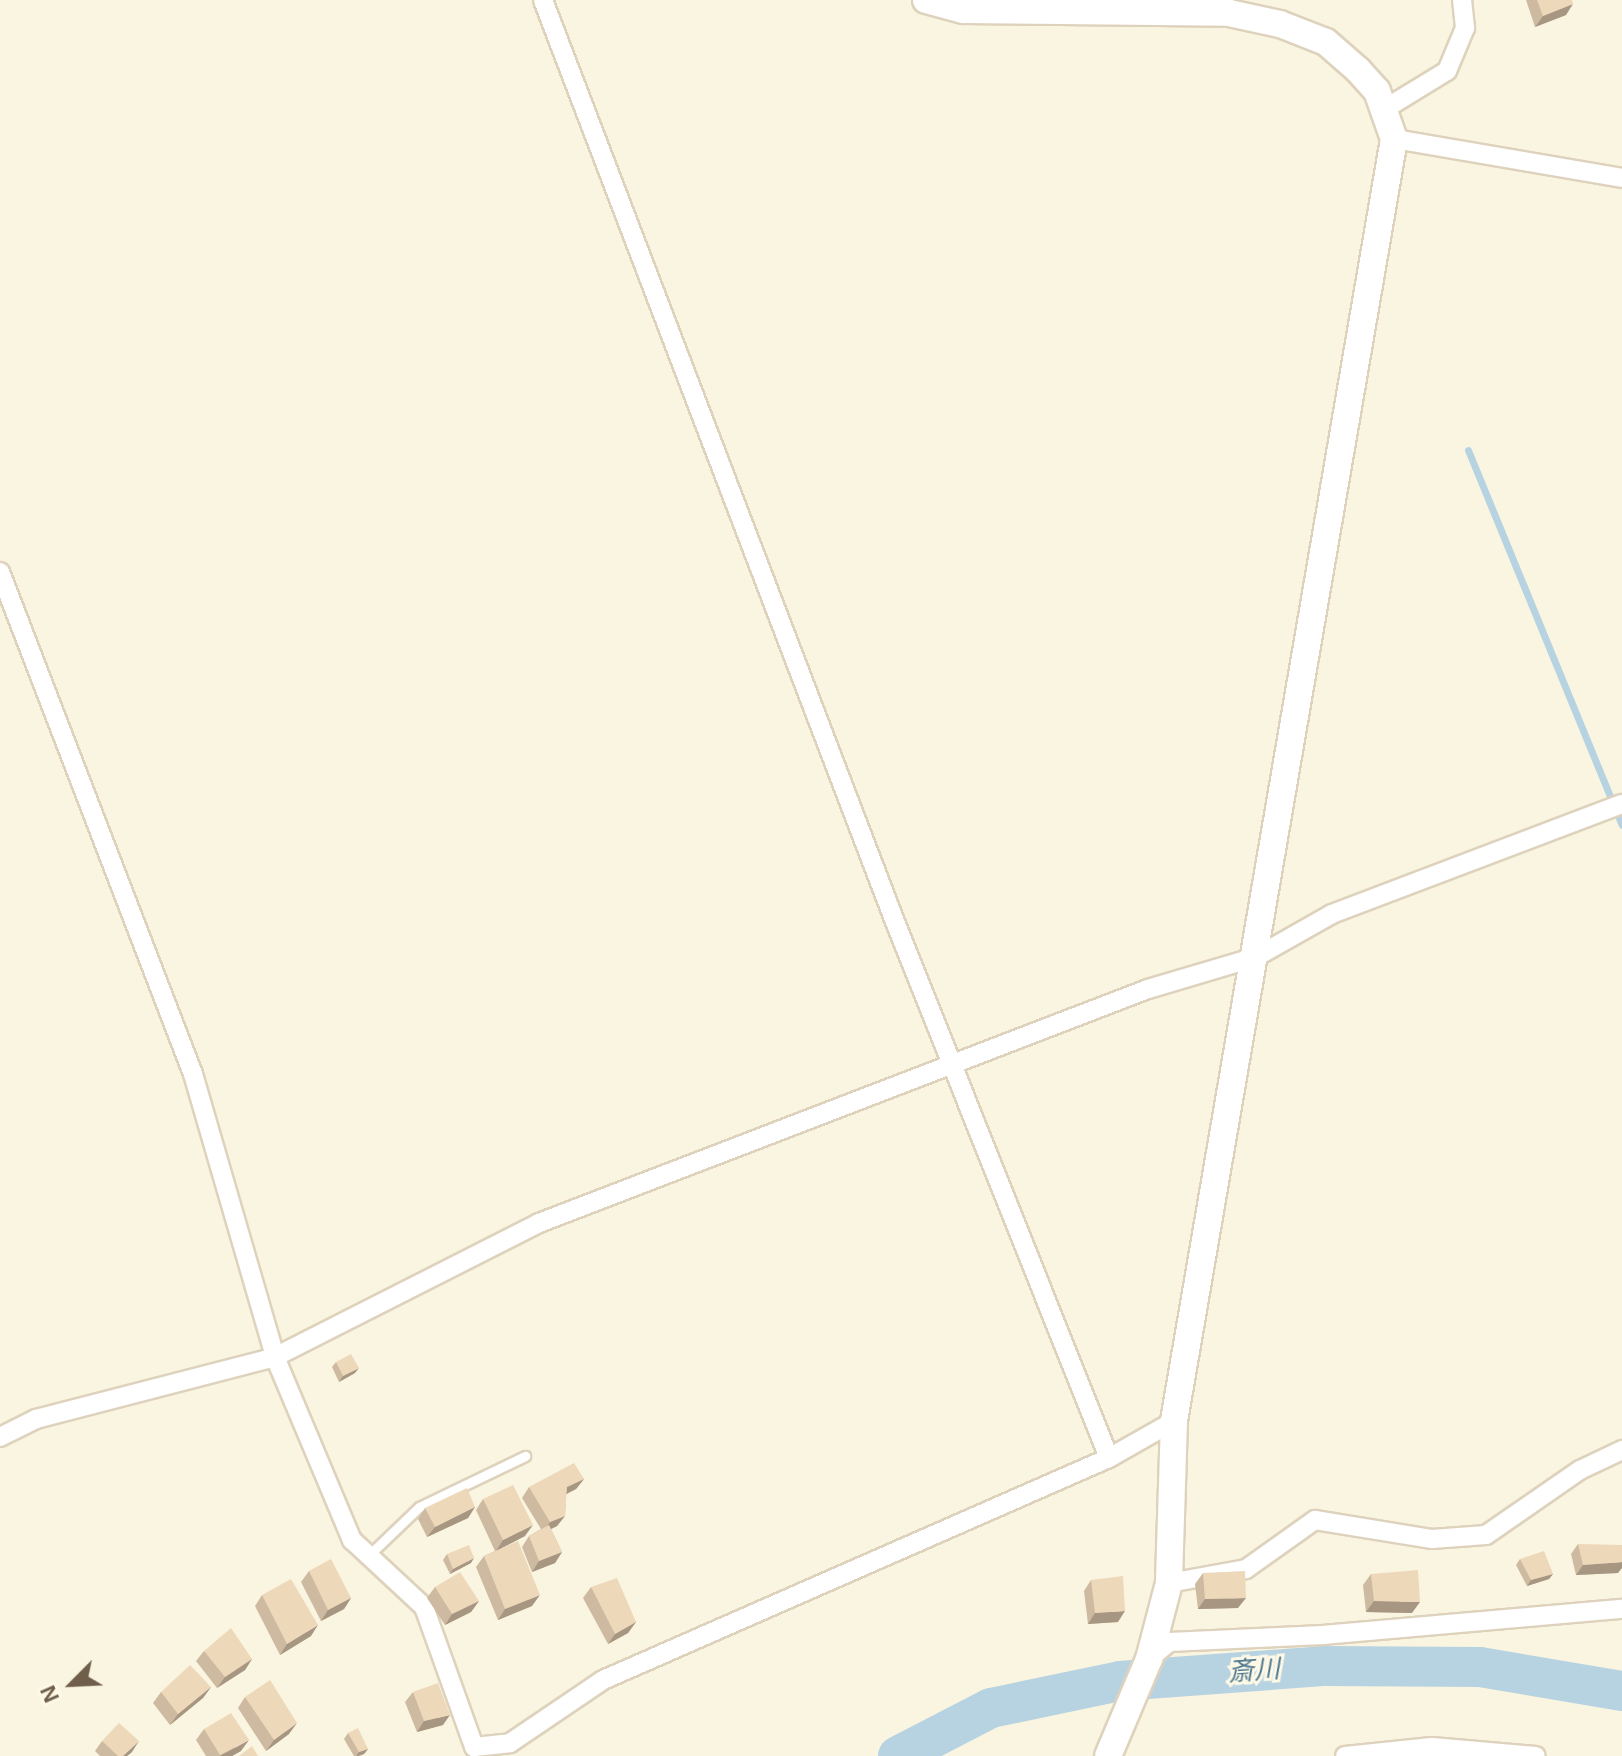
<!DOCTYPE html>
<meta charset="utf-8">
<style>
body{margin:0}
#map{position:relative;width:1622px;height:1756px;overflow:hidden;background:#faf5e0;font-family:Arial,"Noto Sans JP",sans-serif}
div>[style]{position:absolute}
.stream>*{height:7px;margin:-3.5px;padding:0 3.5px;transform-origin:3.5px;border-radius:3.5px;background:#b7d3e2}
.river>*{height:40px;margin:-20px;padding:0 20px;transform-origin:20px;border-radius:20px;background:#b7d3e2}
.roads{filter:drop-shadow(2px 0 #ded2bd) drop-shadow(-2px 0 #ded2bd) drop-shadow(0 2px #ded2bd) drop-shadow(0 -2px #ded2bd)}
.lane>*{height:9px;margin:-4.5px;padding:0 4.5px;transform-origin:4.5px;border-radius:4.5px;background:#fff}
.street>*{height:18px;margin:-9px;padding:0 9px;transform-origin:9px;border-radius:9px;background:#fff}
.secondary>*{height:26px;margin:-13px;padding:0 13px;transform-origin:13px;border-radius:13px;background:#fff}
.wall>*{inset:0;background:#cdbaa0}
.shaded-wall>*{inset:0;background:#a79782}
.building>*{inset:0;background:#eed8ba}
span{translate:-50% -50%;white-space:nowrap;text-align:center;line-height:1.15;-webkit-text-stroke:6px #fef9e6;paint-order:stroke}
.water-label{font-size:26px;color:#4b778f;font-style:italic}
.north{position:absolute;left:32px;top:1644px;width:80px;height:80px;-webkit-text-stroke:6px #fef9e6;paint-order:stroke;rotate:246deg;font-size:22px;font-weight:700;line-height:32px;text-align:center;color:#6f5e49}
.north::after{content:'';display:block;margin:auto;width:28px;height:36px;background:#6f5e49;clip-path:polygon(50% 0,100% 100%,50% 72%,0 100%)}
</style>
<div id="map">
<div class="stream">
<div style="left:1468px;top:450px;width:405px;rotate:67.7deg"></div>
</div>
<div class="river">
<div style="left:898px;top:1756px;width:105px;rotate:-27.3deg"></div>
<div style="left:991px;top:1708px;width:132px;rotate:-11.8deg"></div>
<div style="left:1120px;top:1681px;width:203px;rotate:-4.2deg"></div>
<div style="left:1322px;top:1666px;width:158px;rotate:0.4deg"></div>
<div style="left:1480px;top:1667px;width:144px;rotate:9.6deg"></div>
</div>
<div class="roads">
<div class="lane">
<div style="left:369px;top:1555px;width:69px;rotate:-43.8deg"></div>
<div style="left:419px;top:1507px;width:118px;rotate:-25.7deg"></div>
</div>
<div class="street">
<div style="left:543px;top:0;width:984px;rotate:69.1deg"></div>
<div style="left:894px;top:919px;width:580px;rotate:68.25deg"></div>
<div style="left:1383px;top:110px;width:75px;rotate:-31.4deg"></div>
<div style="left:1447px;top:71px;width:47px;rotate:-67.3deg"></div>
<div style="left:1465px;top:28px;width:28px;rotate:-96deg"></div>
<div style="left:1394px;top:139px;width:231px;rotate:9.7deg"></div>
<div style="left:0;top:572px;width:538px;rotate:68.97deg"></div>
<div style="left:193px;top:1074px;width:295px;rotate:73.8deg"></div>
<div style="left:275px;top:1357px;width:199px;rotate:67.2deg"></div>
<div style="left:352px;top:1540px;width:98px;rotate:42.9deg"></div>
<div style="left:424px;top:1607px;width:149px;rotate:70.3deg"></div>
<div style="left:474px;top:1747px;width:36px;rotate:-6deg"></div>
<div style="left:510px;top:1743px;width:112px;rotate:-34.1deg"></div>
<div style="left:603px;top:1680px;width:553px;rotate:-23.69deg"></div>
<div style="left:1109px;top:1458px;width:75px;rotate:-29.6deg"></div>
<div style="left:0;top:1437px;width:40px;rotate:-26.6deg"></div>
<div style="left:36px;top:1419px;width:247px;rotate:-14.5deg"></div>
<div style="left:275px;top:1357px;width:296px;rotate:-26.9deg"></div>
<div style="left:539px;top:1223px;width:652px;rotate:-21.02deg"></div>
<div style="left:1148px;top:989px;width:113px;rotate:-16.5deg"></div>
<div style="left:1256px;top:957px;width:87px;rotate:-29.5deg"></div>
<div style="left:1332px;top:914px;width:310px;rotate:-20.8deg"></div>
<div style="left:1169px;top:1583px;width:78px;rotate:-10.3deg"></div>
<div style="left:1246px;top:1569px;width:85px;rotate:-35.4deg"></div>
<div style="left:1315px;top:1520px;width:119px;rotate:9.2deg"></div>
<div style="left:1432px;top:1539px;width:54px;rotate:-4.2deg"></div>
<div style="left:1486px;top:1535px;width:114px;rotate:-34.7deg"></div>
<div style="left:1580px;top:1470px;width:47px;rotate:-25.5deg"></div>
<div style="left:1149px;top:1659px;width:26px;rotate:-40deg"></div>
<div style="left:1169px;top:1642px;width:154px;rotate:-2.6deg"></div>
<div style="left:1323px;top:1635px;width:300px;rotate:-5deg"></div>
<div style="left:1345px;top:1756px;width:87px;rotate:-5.9deg"></div>
<div style="left:1432px;top:1747px;width:104px;rotate:4.9deg"></div>
</div>
<div class="secondary">
<div style="left:926px;top:0;width:39px;rotate:15deg"></div>
<div style="left:964px;top:10px;width:265px;rotate:0.6deg"></div>
<div style="left:1229px;top:13px;width:52px;rotate:12.2deg"></div>
<div style="left:1280px;top:24px;width:49px;rotate:21.4deg"></div>
<div style="left:1326px;top:42px;width:43px;rotate:41.2deg"></div>
<div style="left:1358px;top:70px;width:28px;rotate:48deg"></div>
<div style="left:1377px;top:91px;width:51px;rotate:70.5deg"></div>
<div style="left:1394px;top:139px;width:1301px;rotate:99.74deg"></div>
<div style="left:1174px;top:1421px;width:162px;rotate:91.8deg"></div>
<div style="left:1169px;top:1583px;width:79px;rotate:104.7deg"></div>
<div style="left:1149px;top:1659px;width:105px;rotate:112.9deg"></div>
</div>
</div>
<div class="wall">
<div style="clip-path:polygon(1526px 0,1572px 0,1566px 15px,1535px 27px)"></div>
<div style="clip-path:polygon(336px 1362px,355px 1373px,339px 1382px,332px 1367px)"></div>
<div style="clip-path:polygon(584px 1479px,576px 1489px,566px 1494px,565px 1516px,557px 1526px,551px 1529px,562px 1552px,555px 1563px,532px 1572px,522px 1547px,529px 1536px,541px 1529px,522px 1498px,529px 1487px)"></div>
<div style="clip-path:polygon(483px 1499px,525px 1536px,502px 1548px,532px 1606px,498px 1620px,476px 1567px,484px 1556px,495px 1551px,476px 1510px)"></div>
<div style="clip-path:polygon(475px 1507px,468px 1518px,427px 1537px,418px 1519px,425px 1508px)"></div>
<div style="clip-path:polygon(1578px 1544px,1618px 1573px,1576px 1575px,1571px 1554px)"></div>
<div style="clip-path:polygon(447px 1554px,471px 1563px,450px 1574px,443px 1560px)"></div>
<div style="clip-path:polygon(1520px 1559px,1553px 1574px,1549px 1579px,1527px 1586px,1516px 1565px)"></div>
<div style="clip-path:polygon(309px 1571px,351px 1598px,344px 1609px,321px 1621px,301px 1582px)"></div>
<div style="clip-path:polygon(1203px 1573px,1238px 1608px,1198px 1609px,1195px 1584px)"></div>
<div style="clip-path:polygon(1371px 1574px,1412px 1613px,1366px 1612px,1363px 1585px)"></div>
<div style="clip-path:polygon(1091px 1580px,1118px 1622px,1088px 1624px,1084px 1591px)"></div>
<div style="clip-path:polygon(435px 1587px,479px 1601px,471px 1612px,445px 1625px,427px 1598px)"></div>
<div style="clip-path:polygon(591px 1587px,636px 1622px,628px 1633px,608px 1644px,583px 1598px)"></div>
<div style="clip-path:polygon(262px 1595px,311px 1636px,280px 1655px,255px 1606px)"></div>
<div style="clip-path:polygon(204px 1651px,252px 1659px,245px 1670px,217px 1688px,196px 1661px)"></div>
<div style="clip-path:polygon(211px 1687px,203px 1698px,170px 1725px,153px 1703px,161px 1692px)"></div>
<div style="clip-path:polygon(413px 1692px,443px 1725px,417px 1732px,405px 1702px)"></div>
<div style="clip-path:polygon(245px 1697px,289px 1734px,266px 1751px,238px 1708px)"></div>
<div style="clip-path:polygon(204px 1729px,241px 1751px,232px 1756px,206px 1756px,196px 1740px)"></div>
<div style="clip-path:polygon(348px 1733px,368px 1749px,364px 1754px,360px 1756px,354px 1756px,344px 1739px)"></div>
<div style="clip-path:polygon(102px 1741px,132px 1752px,127px 1756px,100px 1756px,95px 1751px)"></div>
</div>
<div class="shaded-wall">
<div style="clip-path:polygon(1573px 4px,1566px 15px,1535px 27px,1543px 16px)"></div>
<div style="clip-path:polygon(359px 1368px,355px 1373px,339px 1382px,343px 1376px)"></div>
<div style="clip-path:polygon(584px 1479px,576px 1489px,559px 1498px,567px 1487px)"></div>
<div style="clip-path:polygon(475px 1507px,468px 1518px,427px 1537px,435px 1527px)"></div>
<div style="clip-path:polygon(565px 1516px,557px 1526px,543px 1533px,550px 1522px)"></div>
<div style="clip-path:polygon(533px 1525px,525px 1536px,496px 1551px,503px 1540px)"></div>
<div style="clip-path:polygon(562px 1552px,555px 1563px,532px 1572px,539px 1561px)"></div>
<div style="clip-path:polygon(474px 1558px,471px 1563px,450px 1574px,453px 1569px)"></div>
<div style="clip-path:polygon(1622px 1562px,1622px 1568px,1618px 1573px,1576px 1575px,1583px 1565px)"></div>
<div style="clip-path:polygon(1553px 1574px,1549px 1579px,1527px 1586px,1531px 1580px)"></div>
<div style="clip-path:polygon(540px 1595px,532px 1606px,498px 1620px,505px 1609px)"></div>
<div style="clip-path:polygon(351px 1598px,344px 1609px,321px 1621px,328px 1610px)"></div>
<div style="clip-path:polygon(1246px 1598px,1238px 1608px,1198px 1609px,1205px 1599px)"></div>
<div style="clip-path:polygon(479px 1601px,471px 1612px,445px 1625px,452px 1614px)"></div>
<div style="clip-path:polygon(1374px 1601px,1420px 1602px,1412px 1613px,1366px 1612px)"></div>
<div style="clip-path:polygon(1125px 1611px,1118px 1622px,1088px 1624px,1095px 1613px)"></div>
<div style="clip-path:polygon(636px 1622px,628px 1633px,608px 1644px,615px 1634px)"></div>
<div style="clip-path:polygon(318px 1625px,311px 1636px,280px 1655px,287px 1644px)"></div>
<div style="clip-path:polygon(252px 1659px,245px 1670px,217px 1688px,225px 1677px)"></div>
<div style="clip-path:polygon(211px 1687px,203px 1698px,170px 1725px,178px 1714px)"></div>
<div style="clip-path:polygon(450px 1715px,443px 1725px,417px 1732px,424px 1721px)"></div>
<div style="clip-path:polygon(297px 1723px,289px 1734px,266px 1751px,274px 1740px)"></div>
<div style="clip-path:polygon(249px 1740px,241px 1751px,232px 1756px,220px 1756px)"></div>
<div style="clip-path:polygon(139px 1741px,132px 1752px,127px 1756px,123px 1756px)"></div>
<div style="clip-path:polygon(368px 1749px,364px 1754px,356px 1756px,359px 1752px)"></div>
</div>
<div class="building">
<div style="clip-path:polygon(1537px 0,1572px 0,1573px 4px,1543px 16px)"></div>
<div style="clip-path:polygon(351px 1354px,359px 1368px,343px 1376px,336px 1362px)"></div>
<div style="clip-path:polygon(574px 1463px,584px 1479px,567px 1487px,565px 1516px,550px 1522px,529px 1487px)"></div>
<div style="clip-path:polygon(513px 1485px,533px 1525px,503px 1540px,483px 1499px)"></div>
<div style="clip-path:polygon(467px 1488px,475px 1507px,435px 1527px,425px 1508px)"></div>
<div style="clip-path:polygon(549px 1525px,562px 1552px,539px 1561px,529px 1536px)"></div>
<div style="clip-path:polygon(518px 1541px,540px 1595px,505px 1609px,484px 1556px)"></div>
<div style="clip-path:polygon(1578px 1544px,1622px 1545px,1622px 1562px,1583px 1565px)"></div>
<div style="clip-path:polygon(469px 1545px,474px 1558px,453px 1569px,447px 1554px)"></div>
<div style="clip-path:polygon(1544px 1551px,1553px 1574px,1531px 1580px,1520px 1559px)"></div>
<div style="clip-path:polygon(331px 1559px,351px 1598px,328px 1610px,309px 1571px)"></div>
<div style="clip-path:polygon(1418px 1570px,1420px 1602px,1374px 1601px,1371px 1574px)"></div>
<div style="clip-path:polygon(1245px 1571px,1246px 1598px,1205px 1599px,1203px 1573px)"></div>
<div style="clip-path:polygon(460px 1572px,479px 1601px,452px 1614px,435px 1587px)"></div>
<div style="clip-path:polygon(1123px 1576px,1125px 1611px,1095px 1613px,1091px 1580px)"></div>
<div style="clip-path:polygon(617px 1578px,636px 1622px,615px 1634px,591px 1587px)"></div>
<div style="clip-path:polygon(291px 1579px,318px 1625px,287px 1644px,262px 1595px)"></div>
<div style="clip-path:polygon(231px 1628px,252px 1659px,225px 1677px,204px 1651px)"></div>
<div style="clip-path:polygon(190px 1665px,211px 1687px,178px 1714px,161px 1692px)"></div>
<div style="clip-path:polygon(270px 1680px,297px 1723px,274px 1740px,245px 1697px)"></div>
<div style="clip-path:polygon(438px 1683px,450px 1715px,424px 1721px,413px 1692px)"></div>
<div style="clip-path:polygon(231px 1713px,249px 1740px,220px 1755px,204px 1729px)"></div>
<div style="clip-path:polygon(119px 1723px,139px 1741px,123px 1756px,118px 1756px,102px 1741px)"></div>
<div style="clip-path:polygon(358px 1728px,368px 1749px,359px 1752px,348px 1733px)"></div>
<div style="clip-path:polygon(252px 1746px,258px 1756px,239px 1756px)"></div>
</div>
<div class="water-label">
<span style="left:1254px;top:1671px;rotate:-4deg">斎川</span>
</div>
<div class="north">N</div>
</div>
